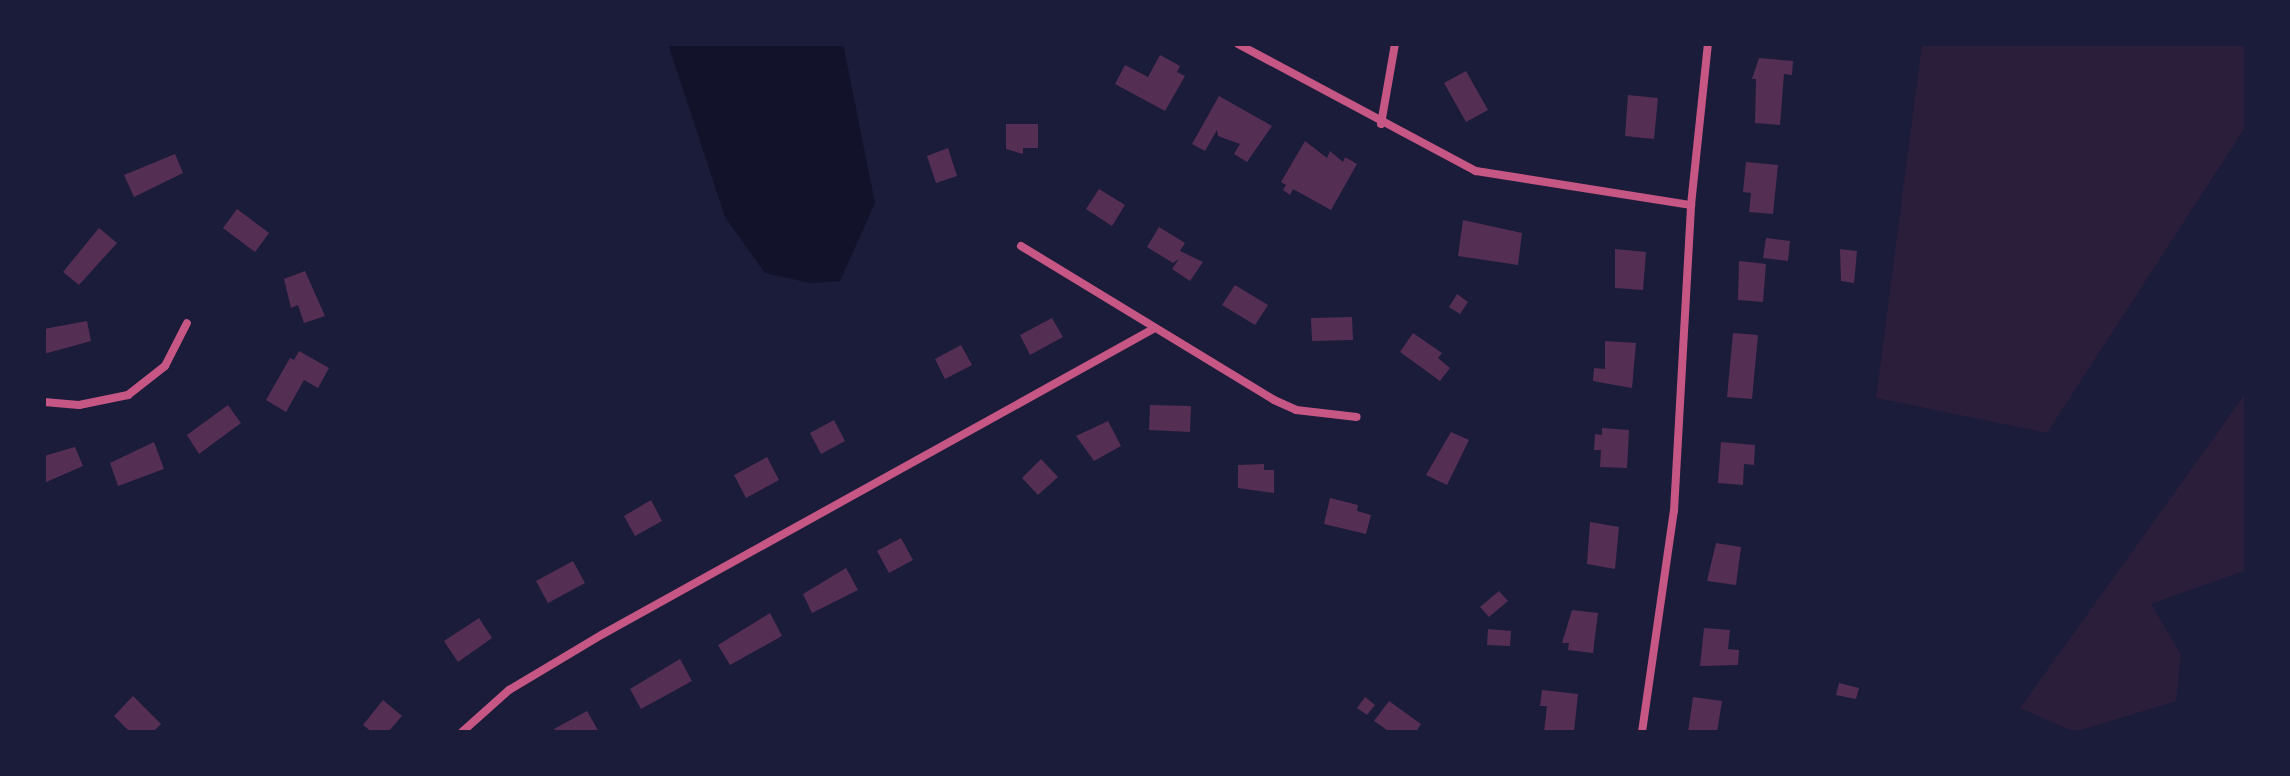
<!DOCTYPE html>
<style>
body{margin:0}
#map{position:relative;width:2290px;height:776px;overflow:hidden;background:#1b1b3a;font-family:"Source Serif 4",serif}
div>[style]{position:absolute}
.green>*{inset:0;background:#2a1e3b}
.water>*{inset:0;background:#12122b}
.building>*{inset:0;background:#542f53}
.minor>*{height:8px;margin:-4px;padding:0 4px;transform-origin:4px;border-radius:4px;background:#c65784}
span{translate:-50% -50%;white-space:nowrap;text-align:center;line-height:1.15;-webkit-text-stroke:6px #1b1b3a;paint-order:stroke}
.frame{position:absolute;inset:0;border:46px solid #1b1b3a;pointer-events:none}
</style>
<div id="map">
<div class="green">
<div style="clip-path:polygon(1922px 44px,2246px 44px,2246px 126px,2047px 433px,1876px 398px)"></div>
<div style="clip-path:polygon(2246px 393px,2246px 570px,2151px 604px,2181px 655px,2176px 701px,2075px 732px,2020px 708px)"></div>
</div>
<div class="water">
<div style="clip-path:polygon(668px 44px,843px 44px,875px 203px,840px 281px,810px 283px,765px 273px,725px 217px)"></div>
</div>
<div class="building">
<div style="clip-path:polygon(1160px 55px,1180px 66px,1177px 72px,1185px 76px,1165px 111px,1115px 84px,1125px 65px,1148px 77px)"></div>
<div style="clip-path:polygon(1759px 58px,1793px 61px,1792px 75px,1784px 74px,1780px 125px,1755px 123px,1756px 79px,1752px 79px)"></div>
<div style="clip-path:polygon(1466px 71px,1488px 110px,1466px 122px,1444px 83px)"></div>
<div style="clip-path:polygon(1628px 95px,1658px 98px,1654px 139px,1625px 136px)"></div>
<div style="clip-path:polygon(1219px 96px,1272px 126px,1247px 162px,1234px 154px,1240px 144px,1218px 136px,1217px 130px,1205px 151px,1192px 144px)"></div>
<div style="clip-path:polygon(1006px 124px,1038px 124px,1038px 148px,1023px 148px,1023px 154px,1006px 149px)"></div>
<div style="clip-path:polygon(1305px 141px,1327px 158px,1330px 151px,1343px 162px,1345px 157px,1357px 164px,1331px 210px,1293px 189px,1290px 195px,1283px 190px,1286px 185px,1281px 182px)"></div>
<div style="clip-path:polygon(948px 148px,957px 176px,936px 183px,927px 156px)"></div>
<div style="clip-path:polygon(175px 154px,183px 173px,134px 197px,124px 175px)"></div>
<div style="clip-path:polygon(1746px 162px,1778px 165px,1773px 214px,1749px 212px,1751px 193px,1743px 192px)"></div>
<div style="clip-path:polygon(1099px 189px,1125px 205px,1112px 226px,1086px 209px)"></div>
<div style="clip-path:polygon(237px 209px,269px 233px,255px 252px,223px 228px)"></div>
<div style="clip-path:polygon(1463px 220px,1522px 233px,1518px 265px,1458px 256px)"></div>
<div style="clip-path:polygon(1159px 227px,1185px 243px,1180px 251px,1203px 262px,1190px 281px,1172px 269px,1179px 259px,1173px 263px,1147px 247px)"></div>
<div style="clip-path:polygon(99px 228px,117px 243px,79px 285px,63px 272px)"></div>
<div style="clip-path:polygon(1766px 238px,1790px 241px,1788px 261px,1763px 258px)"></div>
<div style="clip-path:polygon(1615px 249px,1646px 252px,1643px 290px,1615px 288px)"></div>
<div style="clip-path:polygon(1840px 249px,1857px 251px,1854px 283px,1841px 281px)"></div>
<div style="clip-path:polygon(1739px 261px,1766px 264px,1763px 302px,1738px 300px)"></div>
<div style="clip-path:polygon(305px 271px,325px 316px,304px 323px,298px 305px,291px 308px,284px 279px)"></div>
<div style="clip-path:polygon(1235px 285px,1268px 305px,1255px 325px,1222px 305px)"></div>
<div style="clip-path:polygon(1457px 294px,1468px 302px,1460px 314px,1449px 307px)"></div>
<div style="clip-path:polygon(1352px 317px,1353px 340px,1312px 341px,1311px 318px)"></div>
<div style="clip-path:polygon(1052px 318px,1063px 337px,1030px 355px,1020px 335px)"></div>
<div style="clip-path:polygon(87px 321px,91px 341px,44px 354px,44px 329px)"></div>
<div style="clip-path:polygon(1413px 333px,1442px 353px,1438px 358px,1450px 368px,1440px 381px,1400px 352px)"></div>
<div style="clip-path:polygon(1733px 333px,1758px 335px,1752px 399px,1727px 397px)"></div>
<div style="clip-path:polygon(1605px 341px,1636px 343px,1632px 388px,1593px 381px,1594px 368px,1605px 369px)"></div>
<div style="clip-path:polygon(961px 345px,972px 365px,945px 379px,935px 359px)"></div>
<div style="clip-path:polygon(299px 351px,329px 368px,318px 388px,304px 380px,286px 412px,266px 400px,290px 358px,294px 360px)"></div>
<div style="clip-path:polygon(228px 405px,241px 423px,199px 454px,187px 435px)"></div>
<div style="clip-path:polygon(1150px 405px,1191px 406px,1190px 432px,1149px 430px)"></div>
<div style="clip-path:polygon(834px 420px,845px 441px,821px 454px,810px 433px)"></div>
<div style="clip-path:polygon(1108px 421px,1121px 446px,1094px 461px,1076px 436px)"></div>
<div style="clip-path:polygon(1602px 428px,1629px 430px,1627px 468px,1600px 467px,1601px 450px,1594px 450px,1595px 434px,1602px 435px)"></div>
<div style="clip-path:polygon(1451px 432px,1469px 440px,1447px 485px,1426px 475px)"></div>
<div style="clip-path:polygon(154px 442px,164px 469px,118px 486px,110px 463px)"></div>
<div style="clip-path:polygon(1721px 442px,1755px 445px,1754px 465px,1744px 464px,1743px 485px,1718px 483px)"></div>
<div style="clip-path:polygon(75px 447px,83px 466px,44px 483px,44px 456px)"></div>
<div style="clip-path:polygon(767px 457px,779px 480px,746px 498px,734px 475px)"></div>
<div style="clip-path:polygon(1041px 459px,1058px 477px,1038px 495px,1022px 478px)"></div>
<div style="clip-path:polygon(1264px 464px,1264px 470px,1274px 470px,1274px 493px,1238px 488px,1238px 465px)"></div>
<div style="clip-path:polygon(1330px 498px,1358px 505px,1357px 511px,1371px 515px,1366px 534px,1324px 524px)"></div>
<div style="clip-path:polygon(651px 500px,662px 521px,635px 536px,624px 516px)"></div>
<div style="clip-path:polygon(1590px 522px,1619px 527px,1615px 569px,1587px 564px)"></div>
<div style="clip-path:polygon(901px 538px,913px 560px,889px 573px,877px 551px)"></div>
<div style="clip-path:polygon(1716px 543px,1741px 547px,1736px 585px,1707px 581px)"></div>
<div style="clip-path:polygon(573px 561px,585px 583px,548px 603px,536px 581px)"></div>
<div style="clip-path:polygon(846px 568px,858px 590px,812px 613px,803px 594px)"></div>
<div style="clip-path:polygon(1499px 591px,1508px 601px,1489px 617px,1480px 607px)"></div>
<div style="clip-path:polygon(1572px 610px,1598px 613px,1593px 653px,1568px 650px,1569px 643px,1562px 643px)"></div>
<div style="clip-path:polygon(770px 613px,782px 636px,730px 665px,718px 645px)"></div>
<div style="clip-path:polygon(479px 618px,492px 638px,458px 662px,444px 641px)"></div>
<div style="clip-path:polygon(1704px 628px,1730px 630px,1728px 649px,1739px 650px,1738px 665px,1700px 666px)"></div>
<div style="clip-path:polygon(1488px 629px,1511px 631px,1510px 646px,1487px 645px)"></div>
<div style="clip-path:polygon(680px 659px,692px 681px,641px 709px,630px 689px)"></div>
<div style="clip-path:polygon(1839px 683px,1859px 688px,1856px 699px,1836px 695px)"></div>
<div style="clip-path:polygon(1542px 690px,1578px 694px,1574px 732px,1544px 732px,1547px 706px,1540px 706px)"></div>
<div style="clip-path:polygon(133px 696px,161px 724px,153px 732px,130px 732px,114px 716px)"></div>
<div style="clip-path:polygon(1365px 697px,1375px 705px,1367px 715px,1357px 708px)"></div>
<div style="clip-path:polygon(1693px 697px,1722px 701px,1717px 732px,1688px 732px)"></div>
<div style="clip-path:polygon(383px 700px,402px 716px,388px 732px,372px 732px,363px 725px)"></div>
<div style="clip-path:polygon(1389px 701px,1421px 724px,1416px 732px,1390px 732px,1374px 721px)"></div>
<div style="clip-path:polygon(587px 711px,599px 732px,555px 732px,554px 729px)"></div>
</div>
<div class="minor">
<div style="left:1238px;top:44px;width:270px;rotate:28.1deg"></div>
<div style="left:1476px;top:171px;width:218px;rotate:9deg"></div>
<div style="left:1381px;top:124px;width:81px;rotate:-80.1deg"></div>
<div style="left:1021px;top:246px;width:296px;rotate:31.3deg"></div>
<div style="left:1274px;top:400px;width:24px;rotate:24deg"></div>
<div style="left:1296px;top:410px;width:61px;rotate:6.5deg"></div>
<div style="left:44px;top:402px;width:35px;rotate:5deg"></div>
<div style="left:79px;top:405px;width:50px;rotate:-11.5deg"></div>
<div style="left:128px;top:395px;width:47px;rotate:-38.1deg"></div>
<div style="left:165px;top:366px;width:48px;rotate:-62.9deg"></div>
<div style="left:462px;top:732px;width:63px;rotate:-41.8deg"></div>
<div style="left:509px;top:690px;width:109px;rotate:-30.8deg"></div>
<div style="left:603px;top:634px;width:631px;rotate:-29deg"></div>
<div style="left:1642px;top:732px;width:223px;rotate:-81.8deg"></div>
<div style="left:1674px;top:511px;width:306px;rotate:-86.8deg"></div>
<div style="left:1691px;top:205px;width:162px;rotate:-84deg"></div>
</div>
<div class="frame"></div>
</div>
